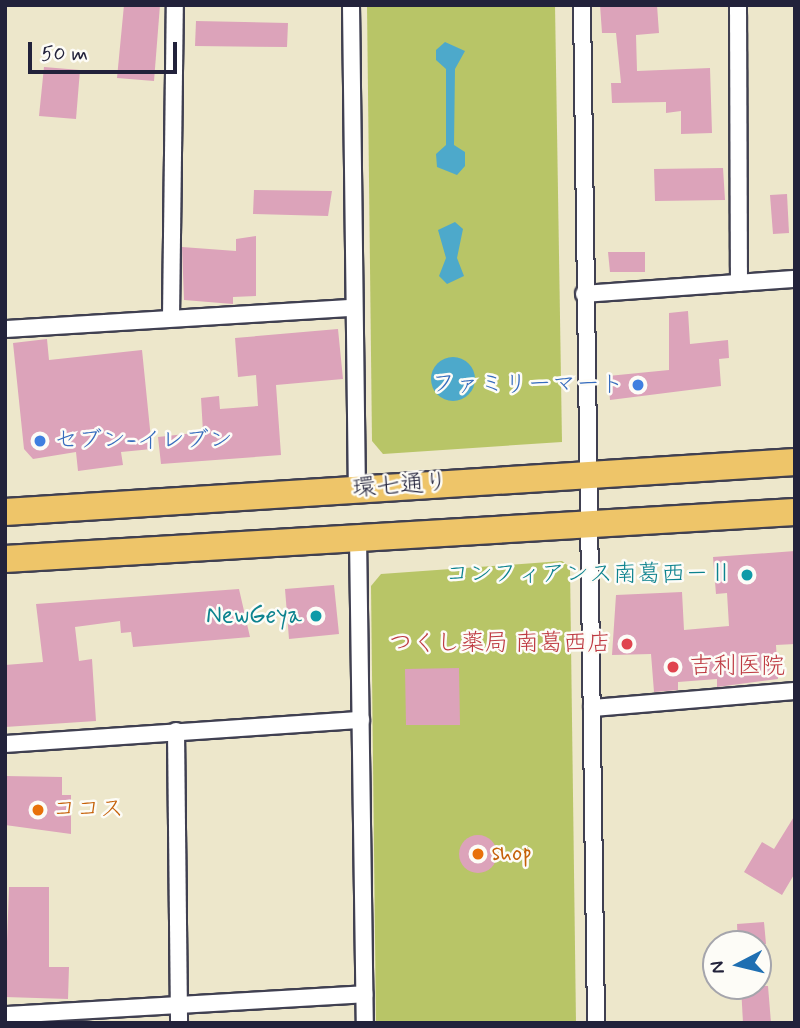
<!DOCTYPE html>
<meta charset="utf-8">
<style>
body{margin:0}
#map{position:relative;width:800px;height:1028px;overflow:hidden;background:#ede7cb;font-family:Mynerve,"Klee One",sans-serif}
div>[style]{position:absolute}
.green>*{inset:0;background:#b8c567}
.water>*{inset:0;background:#4da9cb}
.round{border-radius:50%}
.building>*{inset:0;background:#dca3ba}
.roads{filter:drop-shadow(2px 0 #404051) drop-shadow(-2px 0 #404051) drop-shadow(0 2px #404051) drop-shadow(0 -2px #404051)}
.minor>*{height:16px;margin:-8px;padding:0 8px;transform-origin:8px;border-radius:8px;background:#fff}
.primary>*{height:26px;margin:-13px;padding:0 13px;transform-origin:13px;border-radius:13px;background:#eec569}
.dots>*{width:19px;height:19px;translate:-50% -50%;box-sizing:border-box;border:4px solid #fdfcf7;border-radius:50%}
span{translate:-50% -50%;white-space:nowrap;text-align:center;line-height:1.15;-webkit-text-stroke:5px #fdfcf7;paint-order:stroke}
.shop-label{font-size:24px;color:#366cbe}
.right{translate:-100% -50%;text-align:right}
.left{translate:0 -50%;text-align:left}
.street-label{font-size:24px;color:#22223b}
.culture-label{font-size:24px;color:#0d838f}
.health-label{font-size:24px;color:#be3a42}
.food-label{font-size:24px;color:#c56008}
.frame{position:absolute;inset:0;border:7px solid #22223b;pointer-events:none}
.north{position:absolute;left:702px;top:930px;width:70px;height:70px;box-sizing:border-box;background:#fdfcf7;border:2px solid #a5a5ac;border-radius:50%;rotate:263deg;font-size:19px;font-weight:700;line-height:28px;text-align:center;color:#22223b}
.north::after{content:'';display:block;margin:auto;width:24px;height:32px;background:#1f6fb2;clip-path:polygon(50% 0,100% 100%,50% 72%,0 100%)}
.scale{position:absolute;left:28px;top:42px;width:149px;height:32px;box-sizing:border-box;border:4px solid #22223b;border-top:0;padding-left:9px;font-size:21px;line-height:24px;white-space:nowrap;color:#22223b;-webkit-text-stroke:5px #fdfcf7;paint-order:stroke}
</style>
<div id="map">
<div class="green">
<div style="clip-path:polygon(367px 5px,555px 5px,562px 442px,383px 454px,372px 441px)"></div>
<div style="clip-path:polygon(562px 561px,570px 567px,576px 1023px,376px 1023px,371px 586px,381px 574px)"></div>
</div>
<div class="water">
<div style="clip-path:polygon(445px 42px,465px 51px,455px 69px,454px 145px,465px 152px,465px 166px,457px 175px,437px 167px,436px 154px,446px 145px,446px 69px,436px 60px,436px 50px)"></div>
<div style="clip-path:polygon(455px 222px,463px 229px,457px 258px,464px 276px,447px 284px,439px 276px,446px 258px,438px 230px)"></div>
<div class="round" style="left:431px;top:357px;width:44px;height:44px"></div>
</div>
<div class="building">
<div style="clip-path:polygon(124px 5px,160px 5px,154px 81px,117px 78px)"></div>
<div style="clip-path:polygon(600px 5px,657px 5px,659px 33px,636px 35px,637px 71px,710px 68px,712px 133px,681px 134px,681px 111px,666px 113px,666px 102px,612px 103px,611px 83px,621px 83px,616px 33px,602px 33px)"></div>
<div style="clip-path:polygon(196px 21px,288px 23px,287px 47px,195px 46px)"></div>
<div style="clip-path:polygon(44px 67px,80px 70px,76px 119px,39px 116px)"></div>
<div style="clip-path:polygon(723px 168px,725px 200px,655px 201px,654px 169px)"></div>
<div style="clip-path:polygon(254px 190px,332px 191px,328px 216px,253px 214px)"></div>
<div style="clip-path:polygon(787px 194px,789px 233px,773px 234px,770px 195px)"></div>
<div style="clip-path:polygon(256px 236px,256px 296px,233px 297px,233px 304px,184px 300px,182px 247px,236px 251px,236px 239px)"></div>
<div style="clip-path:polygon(608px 252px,645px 252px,645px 272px,610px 272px)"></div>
<div style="clip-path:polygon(688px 311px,690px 344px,728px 340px,729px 358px,719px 359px,721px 386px,610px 400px,608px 376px,669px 370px,669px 313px)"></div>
<div style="clip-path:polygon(338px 329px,343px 379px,276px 385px,281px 455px,161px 464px,158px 437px,203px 432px,201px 398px,219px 396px,220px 409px,258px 406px,256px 375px,238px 377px,235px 338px)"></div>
<div style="clip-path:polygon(47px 339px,49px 360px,142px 350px,152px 449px,121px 452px,123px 465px,78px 471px,76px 452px,33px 459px,24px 449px,13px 343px)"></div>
<div style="clip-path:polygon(795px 551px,795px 644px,776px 645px,778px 679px,717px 687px,717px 679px,678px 682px,678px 690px,654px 692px,651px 654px,612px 655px,616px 595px,682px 592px,684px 630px,729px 626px,727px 593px,716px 594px,713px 557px)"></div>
<div style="clip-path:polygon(334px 585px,339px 634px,289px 639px,285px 589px)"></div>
<div style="clip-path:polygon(239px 589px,250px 637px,133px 647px,131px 632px,121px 633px,120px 621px,75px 627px,79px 661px,92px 659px,96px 721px,5px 727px,5px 665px,43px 662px,36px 604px)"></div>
<div style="clip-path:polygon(459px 668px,460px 725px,406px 725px,405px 669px)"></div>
<div style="clip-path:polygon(5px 776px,62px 777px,62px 795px,71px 795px,71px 834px,5px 825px)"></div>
<div style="clip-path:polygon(795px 815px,795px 873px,782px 895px,744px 872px,762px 842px,774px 849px)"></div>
<div class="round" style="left:459px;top:835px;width:38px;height:38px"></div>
<div style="clip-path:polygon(9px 887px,49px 887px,49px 967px,69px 967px,68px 999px,5px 997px)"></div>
<div style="clip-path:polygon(764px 922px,766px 944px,738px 944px,737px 924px)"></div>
<div style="clip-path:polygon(741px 986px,768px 986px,771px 1023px,743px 1023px)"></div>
</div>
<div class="roads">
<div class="minor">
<div style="left:351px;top:5px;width:484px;rotate:89.3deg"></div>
<div style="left:582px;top:5px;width:1018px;rotate:89.21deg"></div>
<div style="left:738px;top:5px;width:278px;rotate:89.8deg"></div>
<div style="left:584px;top:294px;width:212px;rotate:-4.1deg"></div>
<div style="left:171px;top:318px;width:313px;rotate:-89.3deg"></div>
<div style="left:5px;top:329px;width:349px;rotate:-3.5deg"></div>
<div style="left:358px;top:537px;width:486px;rotate:89.2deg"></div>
<div style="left:592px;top:708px;width:204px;rotate:-4.8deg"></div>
<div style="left:176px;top:731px;width:292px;rotate:89.4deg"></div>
<div style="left:5px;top:744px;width:357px;rotate:-3.9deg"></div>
<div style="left:5px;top:1015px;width:360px;rotate:-3.3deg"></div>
</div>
<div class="primary">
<div style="left:5px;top:512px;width:792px;rotate:-3.62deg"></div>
<div style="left:5px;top:559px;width:791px;rotate:-3.4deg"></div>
</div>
</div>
<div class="dots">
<div style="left:638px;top:385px;background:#3f7fe0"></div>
<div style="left:40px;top:441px;background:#3f7fe0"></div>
<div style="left:747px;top:575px;background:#0f9aa8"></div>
<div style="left:316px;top:616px;background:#0f9aa8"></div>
<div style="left:627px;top:644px;background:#e0444e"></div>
<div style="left:673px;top:667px;background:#e0444e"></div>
<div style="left:38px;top:810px;background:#e8710a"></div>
<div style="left:478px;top:854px;background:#e8710a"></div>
</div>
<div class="shop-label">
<span class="right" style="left:624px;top:385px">ファミリーマート</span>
<span class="left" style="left:54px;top:441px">セブン-イレブン</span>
</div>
<div class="street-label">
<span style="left:400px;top:486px;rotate:-4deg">環七通り</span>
</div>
<div class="culture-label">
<span class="right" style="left:733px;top:575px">コンフィアンス南葛西－Ⅱ</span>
<span class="right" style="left:302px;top:616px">NewGeya</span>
</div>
<div class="health-label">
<span class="right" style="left:611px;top:644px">つくし薬局 南葛西店</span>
<span class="left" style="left:689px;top:667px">吉利医院</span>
</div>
<div class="food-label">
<span class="left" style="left:52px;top:810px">ココス</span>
<span class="left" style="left:492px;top:854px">shop</span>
</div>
<div class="frame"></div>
<div class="north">N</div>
<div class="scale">50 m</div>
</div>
